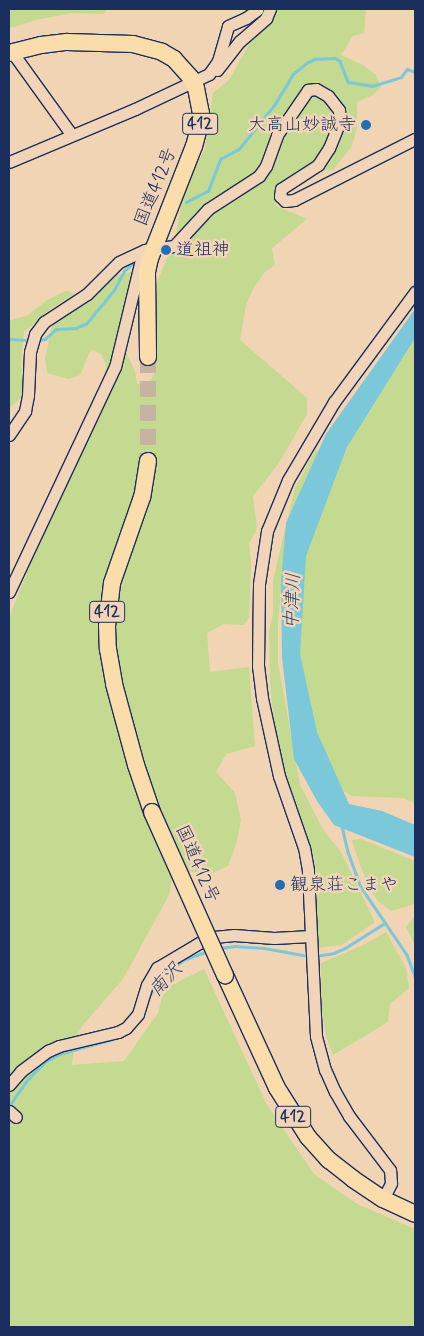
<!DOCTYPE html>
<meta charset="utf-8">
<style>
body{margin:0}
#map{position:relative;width:424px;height:1336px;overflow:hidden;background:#f1d4b3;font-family:Mynerve,"Klee One",sans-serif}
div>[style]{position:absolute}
.green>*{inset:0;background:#c3da90}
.water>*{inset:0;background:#7ac8d9}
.stream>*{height:2.5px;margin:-1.25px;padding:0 1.25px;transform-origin:1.25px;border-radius:1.25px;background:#7ac8d9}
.highway-tunnel>*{height:16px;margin-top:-8px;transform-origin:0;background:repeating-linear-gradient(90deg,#c6b3a2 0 16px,transparent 0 24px)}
.roads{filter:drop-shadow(1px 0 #1b2f5e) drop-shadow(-1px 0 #1b2f5e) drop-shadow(0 1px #1b2f5e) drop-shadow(0 -1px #1b2f5e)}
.minor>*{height:11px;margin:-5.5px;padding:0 5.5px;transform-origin:5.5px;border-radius:5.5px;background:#f2d5b8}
.highway>*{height:16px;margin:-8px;padding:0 8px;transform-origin:8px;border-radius:8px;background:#faddab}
.bridges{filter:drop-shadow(1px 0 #1b2f5e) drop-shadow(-1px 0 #1b2f5e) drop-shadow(0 1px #1b2f5e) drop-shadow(0 -1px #1b2f5e)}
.highway-bridge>*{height:16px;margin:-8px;padding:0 8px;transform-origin:8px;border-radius:8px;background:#faddab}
.dots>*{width:14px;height:14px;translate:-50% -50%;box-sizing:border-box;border:2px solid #f2d5b8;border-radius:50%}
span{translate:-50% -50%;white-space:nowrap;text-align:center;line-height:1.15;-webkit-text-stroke:5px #f2d5b8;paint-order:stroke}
.shield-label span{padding:1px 4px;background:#f2d5b8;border:1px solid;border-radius:4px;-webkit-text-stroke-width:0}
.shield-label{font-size:16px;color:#1b2f5e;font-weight:700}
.poi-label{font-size:18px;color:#1b2f5e}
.right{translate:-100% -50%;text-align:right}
.left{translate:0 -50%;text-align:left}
.street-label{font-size:18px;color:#1b2f5e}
.water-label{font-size:19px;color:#294670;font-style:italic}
.frame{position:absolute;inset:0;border:10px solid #1b2f5e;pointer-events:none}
</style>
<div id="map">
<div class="green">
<div style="clip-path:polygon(9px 9px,108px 9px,103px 14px,72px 13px,36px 20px,14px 27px,9px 27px)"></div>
<div style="clip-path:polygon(253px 9px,366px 9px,364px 33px,353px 36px,341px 55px,363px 65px,376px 75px,381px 87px,373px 95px,357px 102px,357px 127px,352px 146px,333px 170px,307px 171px,274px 189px,276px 206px,307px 219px,272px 248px,275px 265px,265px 272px,253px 289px,246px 305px,240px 340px,307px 398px,307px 414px,279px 463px,253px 496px,257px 529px,249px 543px,251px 561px,249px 617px,244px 625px,224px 624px,207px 633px,210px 672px,249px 667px,255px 746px,226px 754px,216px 772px,235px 793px,241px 820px,236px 844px,228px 866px,208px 875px,174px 869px,169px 895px,123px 979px,82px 1026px,75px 1039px,72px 1065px,124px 1061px,158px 1013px,162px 997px,172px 985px,204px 969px,267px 1105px,314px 1174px,357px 1204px,415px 1229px,415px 1327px,9px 1327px,9px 618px,79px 440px,100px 418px,106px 365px,102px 355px,91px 349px,80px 375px,69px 379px,47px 373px,45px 358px,52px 326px,118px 275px,131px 272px,124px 348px,135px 371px,137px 384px,151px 380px,155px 371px,156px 360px,151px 334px,150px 299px,175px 239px,182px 200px,189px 179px,205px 149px,213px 93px,229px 80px,256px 32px)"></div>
<div style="clip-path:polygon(68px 290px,73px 295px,52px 308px,24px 332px,21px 362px,25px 393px,9px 409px,9px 321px,28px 315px,47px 300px)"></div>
<div style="clip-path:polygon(415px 338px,415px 803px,403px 798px,352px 796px,340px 789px,322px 750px,308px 700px,299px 650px,299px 597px,311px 525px,355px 431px)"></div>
<div style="clip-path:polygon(321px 450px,286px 547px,278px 621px,278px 663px,300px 785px,324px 831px,341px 852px,375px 922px,342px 945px,316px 948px,315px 911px,318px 892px,314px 858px,282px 768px,274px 724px,270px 682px,269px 630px,273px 614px,273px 580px,295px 488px,315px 451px)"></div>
<div style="clip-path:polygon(361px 839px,415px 861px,415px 904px,391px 911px,378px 901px,368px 886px,354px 848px,352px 840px)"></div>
<div style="clip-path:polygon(415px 916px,415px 945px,406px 927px)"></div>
<div style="clip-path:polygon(386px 932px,406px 968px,409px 988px,390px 1004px,388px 1022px,333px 1055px,326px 1036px,322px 1011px,321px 963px,363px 945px)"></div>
</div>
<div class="water">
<div style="clip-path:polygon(415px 309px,415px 338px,347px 447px,306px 556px,300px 654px,317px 732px,349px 804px,382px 811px,415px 825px,415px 857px,334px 825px,317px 801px,294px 759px,282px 658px,281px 582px,286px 523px,326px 434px)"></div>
</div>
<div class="stream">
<div style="left:186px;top:202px;width:25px;rotate:-27deg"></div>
<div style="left:208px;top:191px;width:34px;rotate:-69deg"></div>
<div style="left:220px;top:159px;width:21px;rotate:-28deg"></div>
<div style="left:239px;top:149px;width:58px;rotate:-51.3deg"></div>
<div style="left:275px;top:104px;width:35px;rotate:-59deg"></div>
<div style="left:293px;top:74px;width:19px;rotate:-39deg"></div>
<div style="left:308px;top:62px;width:8px;rotate:-23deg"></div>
<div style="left:315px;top:59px;width:20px;rotate:-3deg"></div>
<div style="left:335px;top:58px;width:6px;rotate:31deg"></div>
<div style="left:340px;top:61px;width:22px;rotate:69deg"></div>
<div style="left:348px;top:82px;width:24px;rotate:9deg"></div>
<div style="left:372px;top:86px;width:30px;rotate:-17deg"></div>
<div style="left:401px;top:77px;width:10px;rotate:-53deg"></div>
<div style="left:407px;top:69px;width:9px;rotate:21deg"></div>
<div style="left:9px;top:339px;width:21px;rotate:3deg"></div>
<div style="left:38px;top:340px;width:7px;rotate:-8deg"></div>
<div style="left:45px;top:339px;width:15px;rotate:-42deg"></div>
<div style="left:56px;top:329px;width:20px;rotate:-3deg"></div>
<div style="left:76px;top:328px;width:12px;rotate:-24deg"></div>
<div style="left:87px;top:323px;width:43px;rotate:-50.7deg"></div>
<div style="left:114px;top:290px;width:21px;rotate:-62deg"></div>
<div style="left:124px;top:271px;width:15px;rotate:-42deg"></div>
<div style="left:342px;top:826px;width:27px;rotate:77deg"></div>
<div style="left:348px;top:852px;width:37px;rotate:70deg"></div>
<div style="left:361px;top:887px;width:82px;rotate:55.9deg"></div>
<div style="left:407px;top:955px;width:22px;rotate:69deg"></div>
<div style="left:221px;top:948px;width:14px;rotate:-8deg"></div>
<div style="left:235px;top:946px;width:29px;rotate:4deg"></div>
<div style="left:264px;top:948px;width:46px;rotate:10.1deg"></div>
<div style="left:315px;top:956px;width:19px;rotate:-9deg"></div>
<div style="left:334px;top:953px;width:12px;rotate:-24deg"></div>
<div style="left:345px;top:948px;width:47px;rotate:-32deg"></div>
<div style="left:149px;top:996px;width:26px;rotate:-54deg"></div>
<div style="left:164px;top:975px;width:24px;rotate:-38deg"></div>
<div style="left:183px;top:960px;width:27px;rotate:-20deg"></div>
<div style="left:9px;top:1106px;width:33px;rotate:-55deg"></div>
<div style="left:28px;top:1079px;width:25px;rotate:-45deg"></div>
<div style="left:46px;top:1061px;width:18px;rotate:-27deg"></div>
<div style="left:62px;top:1053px;width:50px;rotate:-15.2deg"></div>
</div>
<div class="highway-tunnel">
<div style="left:148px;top:357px;width:104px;rotate:90deg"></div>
</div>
<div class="roads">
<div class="minor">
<div style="left:12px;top:52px;width:97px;rotate:54.2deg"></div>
<div style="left:69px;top:131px;width:5px;rotate:79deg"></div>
<div style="left:217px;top:70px;width:37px;rotate:-52deg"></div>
<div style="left:240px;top:41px;width:35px;rotate:-41deg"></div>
<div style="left:266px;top:18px;width:10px;rotate:-66deg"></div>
<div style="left:9px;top:162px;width:137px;rotate:-22.8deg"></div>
<div style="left:135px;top:109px;width:82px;rotate:-25.3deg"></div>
<div style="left:209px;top:74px;width:16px;rotate:-55deg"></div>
<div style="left:218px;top:61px;width:36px;rotate:-74deg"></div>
<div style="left:228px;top:26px;width:20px;rotate:-24deg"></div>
<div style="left:246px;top:18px;width:14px;rotate:-36deg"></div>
<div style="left:9px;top:435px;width:29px;rotate:-56deg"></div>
<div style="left:25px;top:411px;width:16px;rotate:-79deg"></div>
<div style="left:28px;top:395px;width:43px;rotate:-87.3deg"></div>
<div style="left:30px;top:352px;width:19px;rotate:-74deg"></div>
<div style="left:35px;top:334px;width:15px;rotate:-53deg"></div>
<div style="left:44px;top:322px;width:51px;rotate:-33.1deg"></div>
<div style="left:87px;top:294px;width:45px;rotate:-45deg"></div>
<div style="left:119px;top:262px;width:29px;rotate:-25deg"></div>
<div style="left:145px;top:250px;width:29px;rotate:-8deg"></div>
<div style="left:174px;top:246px;width:50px;rotate:-47.4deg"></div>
<div style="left:208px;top:209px;width:61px;rotate:-32.9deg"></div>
<div style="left:259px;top:176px;width:12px;rotate:-55deg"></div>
<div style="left:266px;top:166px;width:33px;rotate:-70deg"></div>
<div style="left:277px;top:135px;width:55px;rotate:-55.4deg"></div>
<div style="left:308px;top:90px;width:8px;rotate:-7deg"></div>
<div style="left:316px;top:89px;width:14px;rotate:30deg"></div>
<div style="left:328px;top:96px;width:18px;rotate:52deg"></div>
<div style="left:339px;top:110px;width:11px;rotate:85deg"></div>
<div style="left:340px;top:121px;width:29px;rotate:112deg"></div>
<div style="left:329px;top:148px;width:20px;rotate:123deg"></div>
<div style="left:318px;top:165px;width:44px;rotate:147deg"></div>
<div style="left:281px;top:189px;width:7px;rotate:98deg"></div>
<div style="left:280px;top:196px;width:7px;rotate:45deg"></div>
<div style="left:285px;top:201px;width:9px;rotate:-6deg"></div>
<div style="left:294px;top:200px;width:136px;rotate:-26.8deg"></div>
<div style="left:9px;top:592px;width:249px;rotate:-64.8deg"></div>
<div style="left:115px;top:367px;width:119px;rotate:-76.4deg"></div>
<div style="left:9px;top:1085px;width:18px;rotate:-49deg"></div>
<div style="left:21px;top:1071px;width:34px;rotate:-37deg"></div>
<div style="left:48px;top:1051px;width:12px;rotate:-24deg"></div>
<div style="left:59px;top:1046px;width:61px;rotate:-13.3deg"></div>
<div style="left:118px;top:1032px;width:9px;rotate:-27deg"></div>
<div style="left:126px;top:1028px;width:18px;rotate:-49deg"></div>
<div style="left:138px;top:1014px;width:30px;rotate:-73deg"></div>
<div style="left:147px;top:985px;width:20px;rotate:-60deg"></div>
<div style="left:157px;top:968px;width:49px;rotate:-30.8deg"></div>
<div style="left:199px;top:943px;width:16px;rotate:-22deg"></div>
<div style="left:214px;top:937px;width:20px;rotate:-6deg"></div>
<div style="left:234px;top:935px;width:40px;rotate:4.3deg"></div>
<div style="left:274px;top:938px;width:37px;rotate:-3deg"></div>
<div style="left:9px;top:1111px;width:9px;rotate:41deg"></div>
<div style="left:383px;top:1199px;width:18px;rotate:-63deg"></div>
<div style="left:391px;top:1183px;width:13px;rotate:-94deg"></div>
<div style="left:390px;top:1170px;width:68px;rotate:-127.2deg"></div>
<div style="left:349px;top:1116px;width:28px;rotate:-120deg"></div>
<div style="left:335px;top:1092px;width:24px;rotate:-114deg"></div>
<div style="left:325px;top:1070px;width:35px;rotate:-105deg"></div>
<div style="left:316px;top:1036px;width:166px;rotate:-92.8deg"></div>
<div style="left:308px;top:870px;width:22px;rotate:-100deg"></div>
<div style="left:304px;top:848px;width:76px;rotate:-109.1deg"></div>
<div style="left:279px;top:776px;width:80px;rotate:-102.3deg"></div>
<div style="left:262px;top:698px;width:32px;rotate:-97deg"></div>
<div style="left:258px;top:666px;width:82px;rotate:-89.3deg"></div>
<div style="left:259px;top:584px;width:54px;rotate:-81.4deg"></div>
<div style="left:267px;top:531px;width:55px;rotate:-67.6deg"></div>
<div style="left:288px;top:480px;width:91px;rotate:-59.5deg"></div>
<div style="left:334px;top:402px;width:137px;rotate:-53.6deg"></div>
</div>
<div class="highway">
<div style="left:9px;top:53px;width:33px;rotate:-14deg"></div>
<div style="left:41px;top:45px;width:26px;rotate:-7deg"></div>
<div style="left:67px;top:42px;width:66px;rotate:1.7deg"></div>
<div style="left:133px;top:44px;width:30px;rotate:15deg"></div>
<div style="left:162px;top:52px;width:14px;rotate:30deg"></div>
<div style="left:174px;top:59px;width:25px;rotate:48deg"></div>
<div style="left:191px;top:78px;width:11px;rotate:63deg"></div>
<div style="left:196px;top:88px;width:25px;rotate:79deg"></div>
<div style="left:201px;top:113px;width:11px;rotate:95deg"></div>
<div style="left:200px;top:124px;width:23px;rotate:105deg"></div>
<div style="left:194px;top:146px;width:120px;rotate:111.4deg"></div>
<div style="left:150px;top:258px;width:14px;rotate:102deg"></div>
<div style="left:147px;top:272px;width:85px;rotate:89.3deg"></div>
<div style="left:148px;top:461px;width:36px;rotate:99deg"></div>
<div style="left:142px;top:497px;width:91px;rotate:109.2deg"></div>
<div style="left:112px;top:583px;width:43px;rotate:96.6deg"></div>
<div style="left:107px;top:626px;width:23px;rotate:88deg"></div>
<div style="left:108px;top:649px;width:36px;rotate:80deg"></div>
<div style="left:114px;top:684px;width:84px;rotate:74.8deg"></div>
<div style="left:136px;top:765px;width:50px;rotate:71.2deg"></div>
<div style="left:225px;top:975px;width:124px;rotate:65.3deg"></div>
<div style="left:277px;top:1088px;width:58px;rotate:57.7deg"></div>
<div style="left:308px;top:1137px;width:31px;rotate:48deg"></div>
<div style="left:329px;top:1160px;width:31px;rotate:38deg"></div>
<div style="left:353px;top:1179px;width:36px;rotate:34deg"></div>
<div style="left:383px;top:1199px;width:35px;rotate:25deg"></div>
</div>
</div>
<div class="bridges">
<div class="highway-bridge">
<div style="left:152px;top:812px;width:179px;rotate:65.9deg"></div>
</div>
</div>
<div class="dots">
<div style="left:366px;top:125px;background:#1f6fb2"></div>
<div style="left:166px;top:250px;background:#1f6fb2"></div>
<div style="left:280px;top:885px;background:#1f6fb2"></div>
</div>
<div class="shield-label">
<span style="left:200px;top:124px">412</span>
<span style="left:107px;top:612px">412</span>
<span style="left:293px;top:1117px">412</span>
</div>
<div class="poi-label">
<span class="right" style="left:356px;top:125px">大高山妙誠寺</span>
<span class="left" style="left:176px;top:250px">道祖神</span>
<span class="left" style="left:290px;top:885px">観泉荘こまや</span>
</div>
<div class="street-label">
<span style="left:156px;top:187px;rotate:-68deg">国道412号</span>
<span style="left:197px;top:864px;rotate:66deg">国道412号</span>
</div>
<div class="water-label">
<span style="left:293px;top:601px;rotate:-88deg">中津川</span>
<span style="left:166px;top:980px;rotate:-47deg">南沢</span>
</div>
<div class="frame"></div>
</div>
